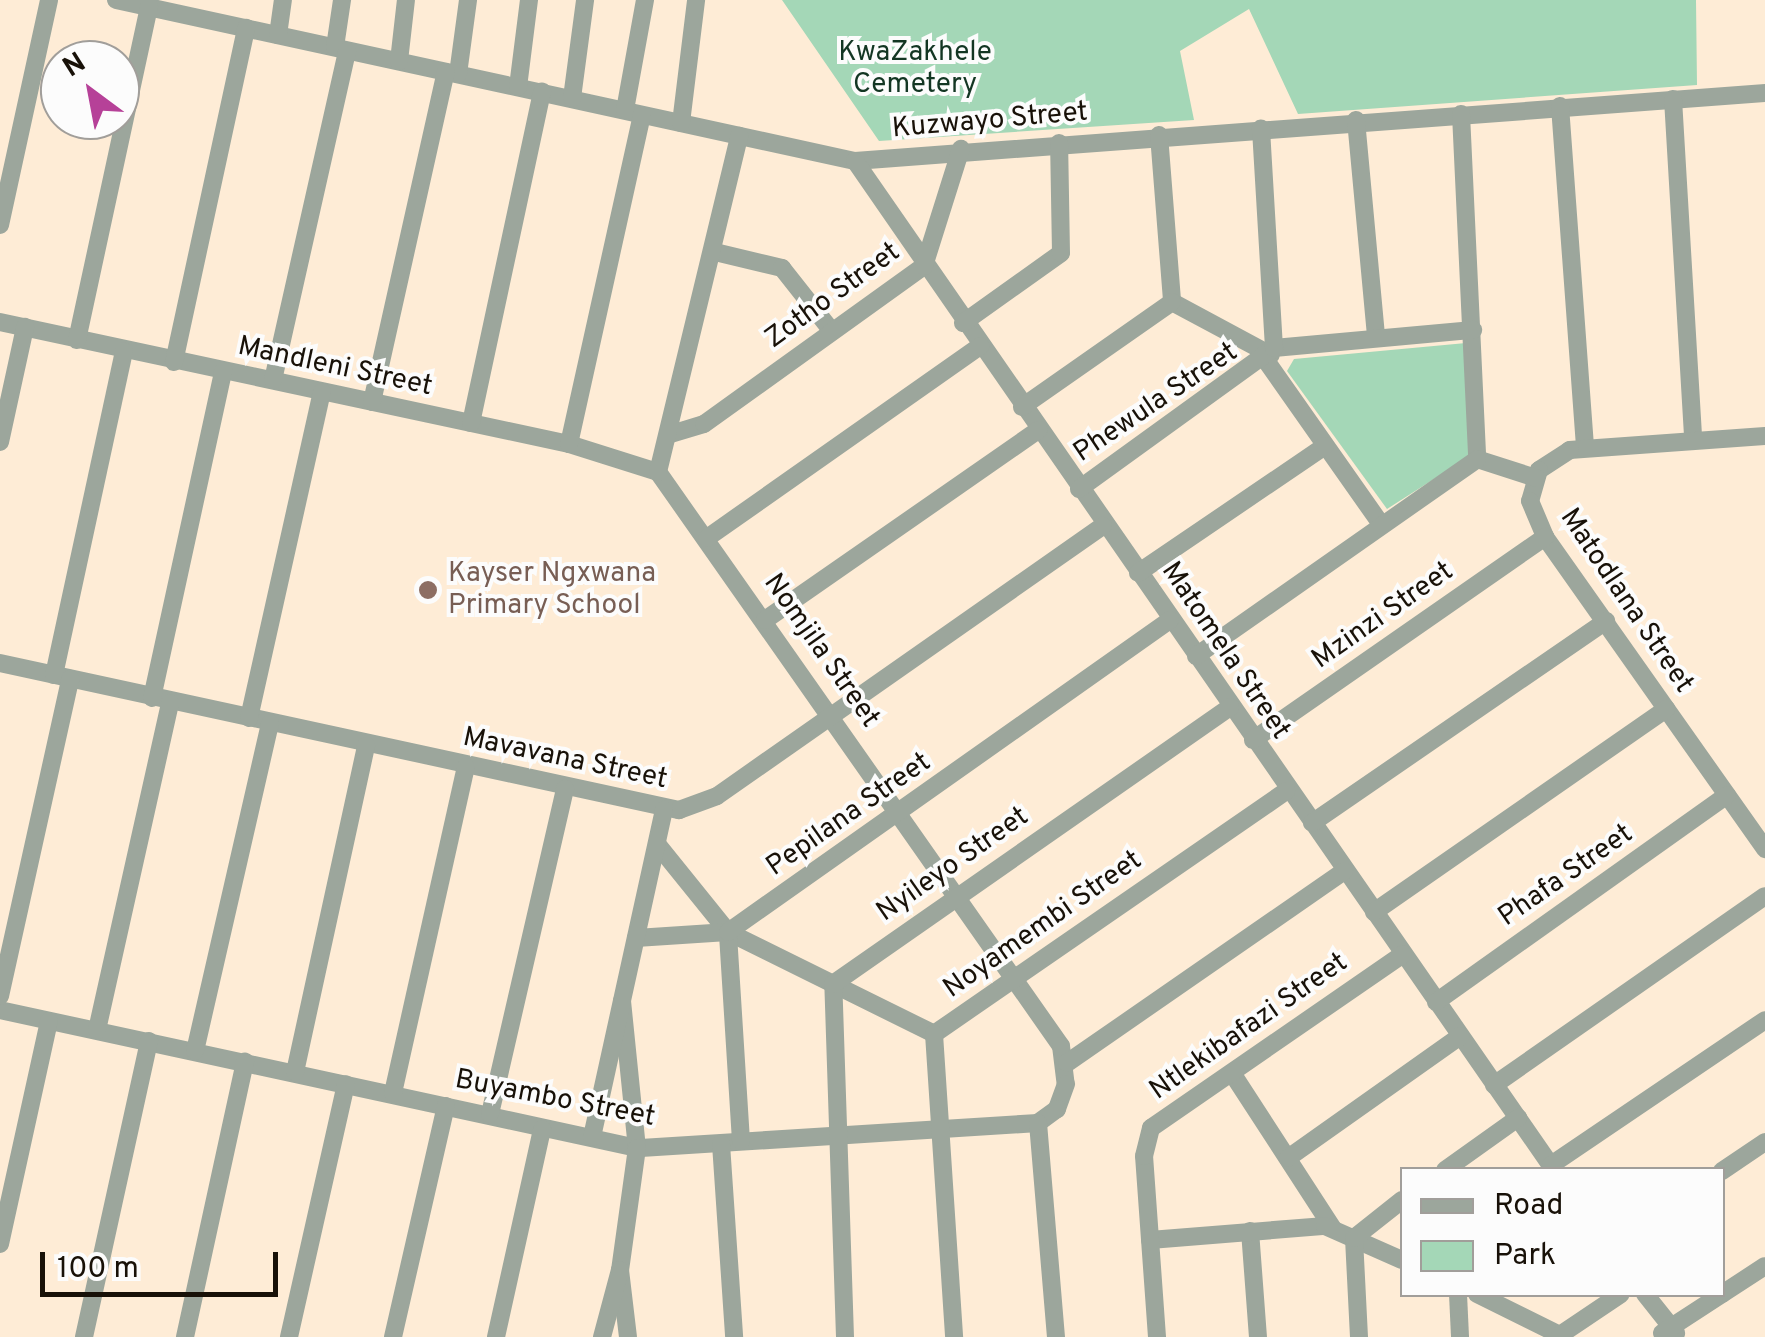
<!DOCTYPE html>
<style>
body{margin:0}
#map{position:relative;width:1765px;height:1337px;overflow:hidden;background:#feecd6;font-family:Overpass,sans-serif}
div>[style]{position:absolute}
.green>*{inset:0;background:#a4d7b7}
.minor>*{height:18px;margin:-9px;padding:0 9px;transform-origin:9px;border-radius:9px;background:#9ca69c}
.dots>*{width:28px;height:28px;translate:-50% -50%;box-sizing:border-box;border:5px solid #fcfcfc;border-radius:50%}
span{translate:-50% -50%;white-space:nowrap;text-align:center;line-height:1.15;-webkit-text-stroke:8px #fcfcfc;paint-order:stroke}
.park-label{font-size:28px;color:#133623}
.street-label{font-size:28px;color:#181108}
.education-label{font-size:28px;color:#785e54}
.left{translate:0 -50%;text-align:left}
.legend{position:absolute;left:1400px;top:1167px;width:325px;height:130px;box-sizing:border-box;background:#fcfcfc;border:2px solid #a19e9a;margin:0;padding:12px 18px;list-style:none;font-size:30px;color:#181108}
.legend li{display:flex;align-items:center;gap:20px;height:50px}
.legend b{width:50px;border:2px solid #a19e9a}
.north{position:absolute;left:40px;top:40px;width:100px;height:100px;box-sizing:border-box;background:#fcfcfc;border:2px solid #a19e9a;border-radius:50%;rotate:328deg;font-size:28px;font-weight:700;line-height:40px;text-align:center;color:#181108}
.north::after{content:'';display:block;margin:auto;width:35px;height:45px;background:#b64198;clip-path:polygon(50% 0,100% 100%,50% 72%,0 100%)}
.scale{position:absolute;left:40px;top:1252px;width:238px;height:45px;box-sizing:border-box;border:5px solid #181108;border-top:0;padding-left:12px;font-size:30px;line-height:35px;white-space:nowrap;color:#181108;-webkit-text-stroke:8px #fcfcfc;paint-order:stroke}
</style>
<div id="map">
<div class="green">
<div style="clip-path:polygon(782px 0,1696px 0,1697px 85px,1298px 114px,1249px 9px,1180px 51px,1194px 120px,879px 141px)"></div>
<div style="clip-path:polygon(1466px 343px,1470px 456px,1387px 509px,1287px 371px,1294px 359px)"></div>
</div>
<div class="minor">
<div style="left:116px;top:0;width:756px;rotate:12.29deg"></div>
<div style="left:855px;top:161px;width:913px;rotate:-4.27deg"></div>
<div style="left:278px;top:35px;width:35px;rotate:-82deg"></div>
<div style="left:335px;top:47px;width:48px;rotate:-81.5deg"></div>
<div style="left:399px;top:61px;width:61px;rotate:-83.5deg"></div>
<div style="left:458px;top:74px;width:75px;rotate:-82.3deg"></div>
<div style="left:518px;top:87px;width:88px;rotate:-82.8deg"></div>
<div style="left:572px;top:98px;width:99px;rotate:-82.4deg"></div>
<div style="left:1673px;top:99px;width:341px;rotate:86.6deg"></div>
<div style="left:1560px;top:106px;width:343px;rotate:85.8deg"></div>
<div style="left:625px;top:110px;width:112px;rotate:-79.7deg"></div>
<div style="left:1461px;top:114px;width:345px;rotate:87.3deg"></div>
<div style="left:1356px;top:120px;width:218px;rotate:84.7deg"></div>
<div style="left:681px;top:123px;width:124px;rotate:-83deg"></div>
<div style="left:1159px;top:135px;width:168px;rotate:85.5deg"></div>
<div style="left:855px;top:161px;width:1227px;rotate:55.29deg"></div>
<div style="left:0;top:225px;width:230px;rotate:-77.7deg"></div>
<div style="left:715px;top:252px;width:69px;rotate:13.4deg"></div>
<div style="left:782px;top:268px;width:79px;rotate:51.7deg"></div>
<div style="left:1172px;top:302px;width:112px;rotate:28.2deg"></div>
<div style="left:0;top:322px;width:582px;rotate:12.1deg"></div>
<div style="left:569px;top:444px;width:93px;rotate:17.5deg"></div>
<div style="left:658px;top:472px;width:701px;rotate:54.93deg"></div>
<div style="left:1061px;top:1046px;width:38px;rotate:83deg"></div>
<div style="left:1066px;top:1084px;width:27px;rotate:110deg"></div>
<div style="left:1057px;top:1109px;width:24px;rotate:144deg"></div>
<div style="left:1038px;top:1123px;width:402px;rotate:176.4deg"></div>
<div style="left:637px;top:1148px;width:652px;rotate:-167.78deg"></div>
<div style="left:963px;top:323px;width:120px;rotate:-35.5deg"></div>
<div style="left:1061px;top:253px;width:110px;rotate:-91deg"></div>
<div style="left:77px;top:340px;width:341px;rotate:-77.8deg"></div>
<div style="left:1274px;top:348px;width:200px;rotate:-5.2deg"></div>
<div style="left:174px;top:362px;width:342px;rotate:-77.8deg"></div>
<div style="left:1267px;top:362px;width:197px;rotate:54.9deg"></div>
<div style="left:273px;top:380px;width:337px;rotate:-77.3deg"></div>
<div style="left:372px;top:402px;width:338px;rotate:-77.4deg"></div>
<div style="left:1022px;top:407px;width:183px;rotate:-35deg"></div>
<div style="left:471px;top:423px;width:339px;rotate:-77.9deg"></div>
<div style="left:671px;top:434px;width:34px;rotate:-17deg"></div>
<div style="left:704px;top:424px;width:271px;rotate:-35.7deg"></div>
<div style="left:924px;top:266px;width:123px;rotate:-72.5deg"></div>
<div style="left:1765px;top:436px;width:196px;rotate:175.9deg"></div>
<div style="left:1570px;top:450px;width:37px;rotate:147deg"></div>
<div style="left:1539px;top:470px;width:32px;rotate:106deg"></div>
<div style="left:1530px;top:501px;width:39px;rotate:67deg"></div>
<div style="left:1545px;top:537px;width:382px;rotate:54.8deg"></div>
<div style="left:0;top:442px;width:118px;rotate:-77.7deg"></div>
<div style="left:569px;top:444px;width:336px;rotate:-77.5deg"></div>
<div style="left:1477px;top:459px;width:62px;rotate:17.9deg"></div>
<div style="left:658px;top:472px;width:346px;rotate:-76.4deg"></div>
<div style="left:1079px;top:489px;width:241px;rotate:-35.9deg"></div>
<div style="left:1274px;top:348px;width:220px;rotate:-93.4deg"></div>
<div style="left:707px;top:538px;width:334px;rotate:-35.1deg"></div>
<div style="left:1138px;top:573px;width:226px;rotate:-34.2deg"></div>
<div style="left:765px;top:620px;width:333px;rotate:-34.8deg"></div>
<div style="left:1196px;top:656px;width:343px;rotate:-35deg"></div>
<div style="left:0;top:663px;width:695px;rotate:12.22deg"></div>
<div style="left:679px;top:810px;width:40px;rotate:-20.2deg"></div>
<div style="left:717px;top:796px;width:471px;rotate:-35deg"></div>
<div style="left:54px;top:675px;width:331px;rotate:-77.8deg"></div>
<div style="left:152px;top:698px;width:335px;rotate:-77.7deg"></div>
<div style="left:249px;top:718px;width:334px;rotate:-77.4deg"></div>
<div style="left:1253px;top:740px;width:356px;rotate:-34.8deg"></div>
<div style="left:1312px;top:823px;width:357px;rotate:-34.5deg"></div>
<div style="left:657px;top:844px;width:113px;rotate:51.1deg"></div>
<div style="left:728px;top:932px;width:230px;rotate:26.3deg"></div>
<div style="left:1374px;top:912px;width:356px;rotate:-34.8deg"></div>
<div style="left:636px;top:938px;width:92px;rotate:-3.7deg"></div>
<div style="left:0;top:996px;width:325px;rotate:-77.5deg"></div>
<div style="left:622px;top:1001px;width:148px;rotate:84.2deg"></div>
<div style="left:637px;top:1148px;width:123px;rotate:97.9deg"></div>
<div style="left:620px;top:1270px;width:67px;rotate:83.2deg"></div>
<div style="left:1436px;top:1002px;width:357px;rotate:-35.4deg"></div>
<div style="left:97px;top:1030px;width:335px;rotate:-77.4deg"></div>
<div style="left:934px;top:1034px;width:428px;rotate:-34.6deg"></div>
<div style="left:934px;top:1034px;width:304px;rotate:86.2deg"></div>
<div style="left:195px;top:1051px;width:336px;rotate:-77.1deg"></div>
<div style="left:1067px;top:1063px;width:337px;rotate:-34.7deg"></div>
<div style="left:295px;top:1072px;width:334px;rotate:-77.7deg"></div>
<div style="left:1232px;top:1073px;width:184px;rotate:57deg"></div>
<div style="left:1494px;top:1085px;width:330px;rotate:-34.9deg"></div>
<div style="left:393px;top:1093px;width:334px;rotate:-77.4deg"></div>
<div style="left:490px;top:1114px;width:334px;rotate:-77deg"></div>
<div style="left:1038px;top:1123px;width:215px;rotate:85.2deg"></div>
<div style="left:592px;top:1137px;width:335px;rotate:-77.6deg"></div>
<div style="left:741px;top:1141px;width:209px;rotate:-93.6deg"></div>
<div style="left:728px;top:932px;width:541px;rotate:-35.22deg"></div>
<div style="left:721px;top:1144px;width:193px;rotate:86.1deg"></div>
<div style="left:1288px;top:1158px;width:211px;rotate:-35.3deg"></div>
<div style="left:1551px;top:1165px;width:258px;rotate:-34.1deg"></div>
<div style="left:1445px;top:1170px;width:90px;rotate:-35.5deg"></div>
<div style="left:1722px;top:1171px;width:52px;rotate:-34deg"></div>
<div style="left:1250px;top:1231px;width:106px;rotate:85.7deg"></div>
<div style="left:1150px;top:1240px;width:176px;rotate:-4.6deg"></div>
<div style="left:1325px;top:1226px;width:84px;rotate:23.8deg"></div>
<div style="left:0;top:1244px;width:228px;rotate:-77.6deg"></div>
<div style="left:1458px;top:1294px;width:43px;rotate:87.3deg"></div>
<div style="left:1477px;top:1294px;width:93px;rotate:26.3deg"></div>
<div style="left:1645px;top:1294px;width:50px;rotate:51.5deg"></div>
<div style="left:1722px;top:1294px;width:51px;rotate:-33.1deg"></div>
<div style="left:1662px;top:1333px;width:72px;rotate:-33deg"></div>
<div style="left:1560px;top:1335px;width:73px;rotate:-33.9deg"></div>
<div style="left:84px;top:1337px;width:303px;rotate:-77.6deg"></div>
<div style="left:185px;top:1337px;width:282px;rotate:-77.7deg"></div>
<div style="left:289px;top:1337px;width:259px;rotate:-77.3deg"></div>
<div style="left:393px;top:1337px;width:237px;rotate:-77.1deg"></div>
<div style="left:496px;top:1337px;width:213px;rotate:-77.5deg"></div>
<div style="left:602px;top:1337px;width:69px;rotate:-75deg"></div>
<div style="left:845px;top:1337px;width:353px;rotate:-91.9deg"></div>
<div style="left:833px;top:984px;width:484px;rotate:-34.9deg"></div>
<div style="left:1157px;top:1337px;width:181px;rotate:-94.1deg"></div>
<div style="left:1144px;top:1156px;width:29px;rotate:-76deg"></div>
<div style="left:1151px;top:1128px;width:306px;rotate:-34.6deg"></div>
<div style="left:1359px;top:1337px;width:99px;rotate:-92.9deg"></div>
<div style="left:1354px;top:1238px;width:61px;rotate:-38.4deg"></div>
</div>
<div class="dots">
<div style="left:428px;top:590px;background:#8d6e63"></div>
</div>
<div class="park-label">
<span style="left:915px;top:69px">KwaZakhele<br>Cemetery</span>
</div>
<div class="street-label">
<span style="left:990px;top:121px;rotate:-5deg">Kuzwayo Street</span>
<span style="left:833px;top:296px;rotate:-36deg">Zotho Street</span>
<span style="left:335px;top:367px;rotate:12deg">Mandleni Street</span>
<span style="left:1156px;top:403px;rotate:-34deg">Phewula Street</span>
<span style="left:1626px;top:601px;rotate:56deg">Matodlana Street</span>
<span style="left:1383px;top:616px;rotate:-35deg">Mzinzi Street</span>
<span style="left:821px;top:651px;rotate:55deg">Nomjila Street</span>
<span style="left:1225px;top:651px;rotate:56deg">Matomela Street</span>
<span style="left:565px;top:759px;rotate:12deg">Mavavana Street</span>
<span style="left:849px;top:815px;rotate:-35deg">Pepilana Street</span>
<span style="left:953px;top:865px;rotate:-35deg">Nyileyo Street</span>
<span style="left:1566px;top:876px;rotate:-35deg">Phafa Street</span>
<span style="left:1043px;top:925px;rotate:-35deg">Noyamembi Street</span>
<span style="left:1249px;top:1027px;rotate:-35deg">Ntlekibafazi Street</span>
<span style="left:555px;top:1099px;rotate:11deg">Buyambo Street</span>
</div>
<div class="education-label">
<span class="left" style="left:448px;top:590px">Kayser Ngxwana<br>Primary School</span>
</div>
<ul class="legend">
<li><b style="height:12px;background:#9ca69c"></b>Road</li>
<li><b style="height:28px;background:#a4d7b7"></b>Park</li>
</ul>
<div class="north">N</div>
<div class="scale">100 m</div>
</div>
